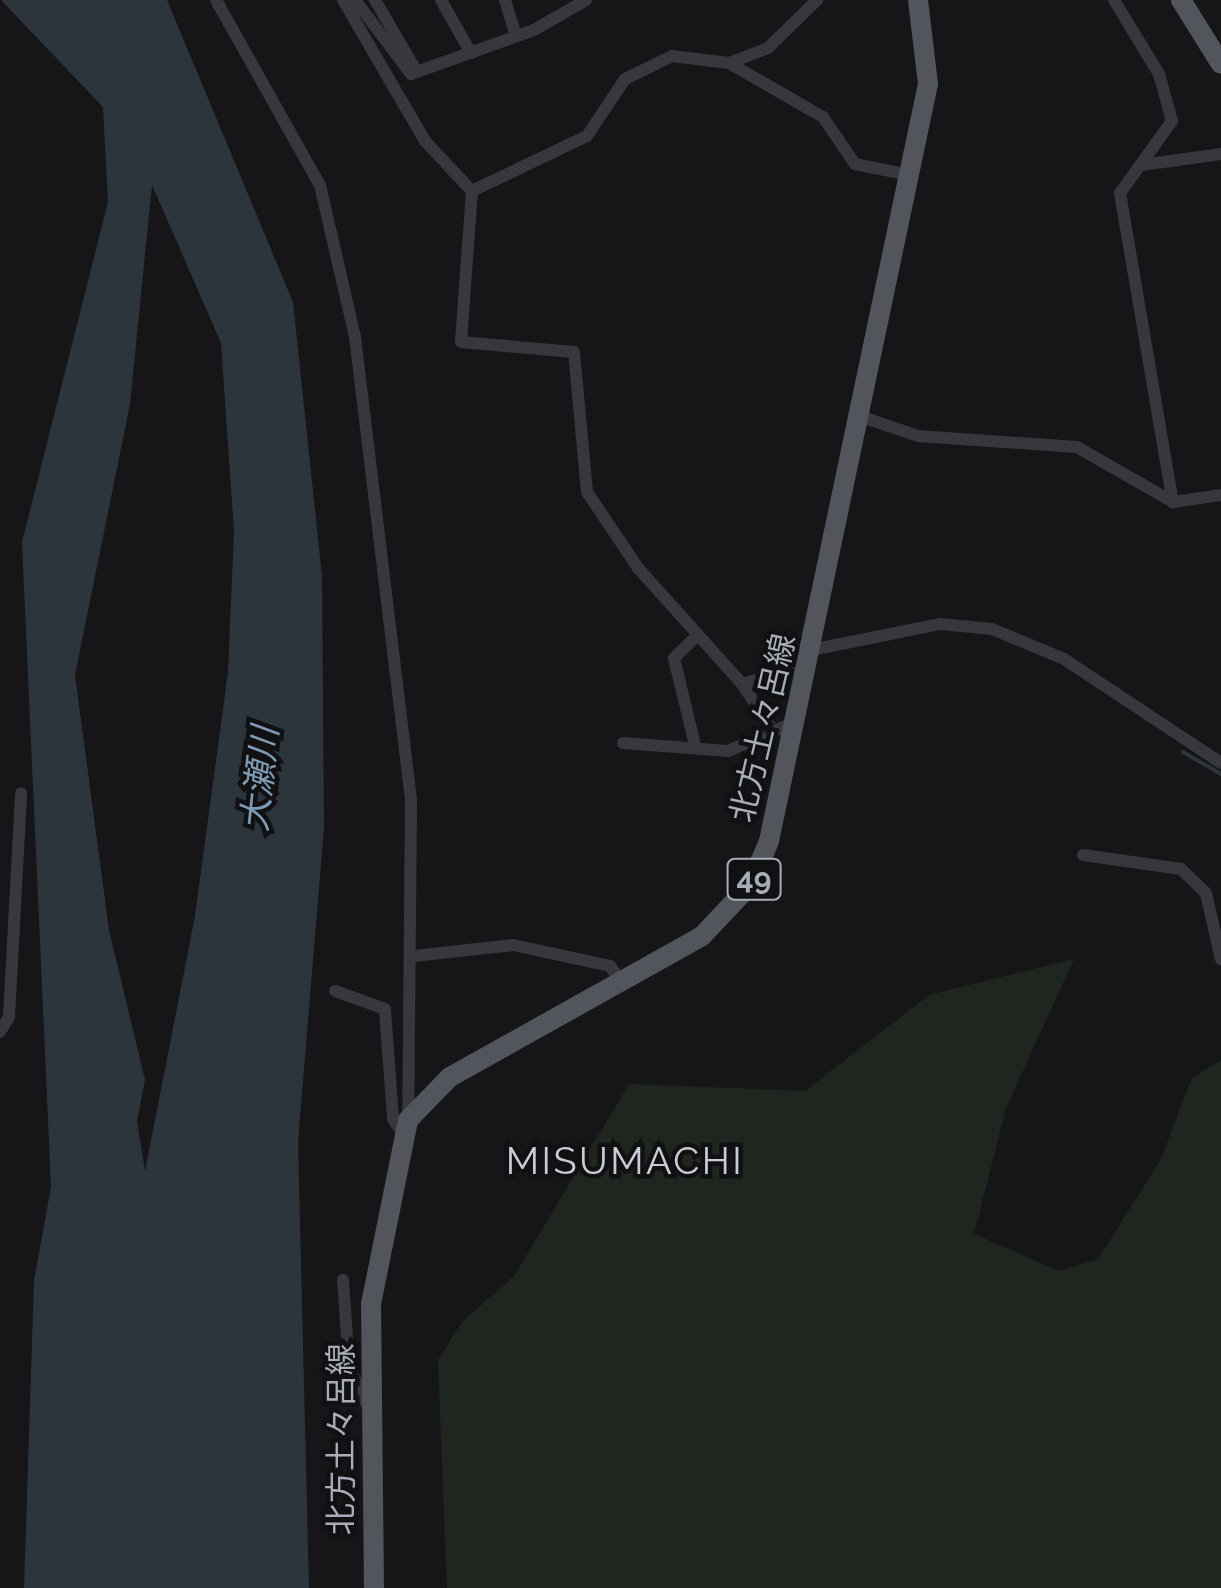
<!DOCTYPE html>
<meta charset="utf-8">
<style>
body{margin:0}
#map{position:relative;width:1221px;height:1588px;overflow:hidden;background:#161618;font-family:Raleway,"Noto Sans JP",sans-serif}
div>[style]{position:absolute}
.green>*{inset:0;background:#1e261f}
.water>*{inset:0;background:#2c353c}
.stream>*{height:4px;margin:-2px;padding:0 2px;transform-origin:2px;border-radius:2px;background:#2c353c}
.minor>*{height:12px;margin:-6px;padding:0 6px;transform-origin:6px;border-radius:6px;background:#37383d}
.primary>*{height:20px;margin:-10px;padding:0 10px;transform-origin:10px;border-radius:10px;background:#53555c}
span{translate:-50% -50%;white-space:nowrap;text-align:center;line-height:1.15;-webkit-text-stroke:9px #111113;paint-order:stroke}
.shield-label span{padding:2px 8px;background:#111113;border:2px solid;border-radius:8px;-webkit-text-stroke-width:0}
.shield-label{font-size:30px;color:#a8adb8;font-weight:700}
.street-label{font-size:32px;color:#a8adb8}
.water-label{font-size:35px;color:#7f9bb3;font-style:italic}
.quarter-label{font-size:38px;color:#c9ccd4;letter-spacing:2.5px}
</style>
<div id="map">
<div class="green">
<div style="clip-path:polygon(1074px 959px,1006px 1108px,974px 1234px,1059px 1271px,1098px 1259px,1160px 1161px,1192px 1078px,1221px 1060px,1221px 1588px,447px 1588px,438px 1360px,462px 1322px,514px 1276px,629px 1084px,805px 1091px,929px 995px)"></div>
</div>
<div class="water">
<div style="clip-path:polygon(evenodd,1px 0,167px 0,293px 302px,322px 576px,324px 828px,298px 1142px,309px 1588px,24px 1588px,34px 1281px,51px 1187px,22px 542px,108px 202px,103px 107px,1px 0,152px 185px,221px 343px,234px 532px,228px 672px,195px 916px,145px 1171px,137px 1121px,145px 1080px,109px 930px,75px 675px,130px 404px,152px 185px)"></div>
</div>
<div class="stream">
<div style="left:1183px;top:752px;width:44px;rotate:30.1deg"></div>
</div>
<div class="minor">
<div style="left:216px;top:0;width:212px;rotate:60.7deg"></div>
<div style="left:320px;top:185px;width:156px;rotate:77deg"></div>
<div style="left:355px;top:337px;width:467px;rotate:83.1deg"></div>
<div style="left:411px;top:801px;width:319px;rotate:90.5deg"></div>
<div style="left:343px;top:0;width:163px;rotate:59.8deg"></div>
<div style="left:425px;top:141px;width:69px;rotate:46.8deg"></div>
<div style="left:472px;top:191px;width:151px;rotate:94.2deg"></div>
<div style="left:461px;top:342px;width:113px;rotate:5.1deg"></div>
<div style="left:574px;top:352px;width:141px;rotate:84.7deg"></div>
<div style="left:587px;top:492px;width:92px;rotate:56.1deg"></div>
<div style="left:638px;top:568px;width:156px;rotate:48.1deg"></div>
<div style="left:742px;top:684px;width:69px;rotate:-16.1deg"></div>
<div style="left:355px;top:0;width:93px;rotate:52.9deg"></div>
<div style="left:411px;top:74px;width:131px;rotate:-19.7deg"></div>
<div style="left:534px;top:30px;width:60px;rotate:-30deg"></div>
<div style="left:375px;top:0;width:83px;rotate:59.7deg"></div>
<div style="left:441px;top:0;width:61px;rotate:60.5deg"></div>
<div style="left:505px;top:0;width:38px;rotate:73deg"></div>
<div style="left:1114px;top:0;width:87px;rotate:58.7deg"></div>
<div style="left:1159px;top:74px;width:49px;rotate:74.5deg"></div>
<div style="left:1172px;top:121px;width:89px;rotate:125.8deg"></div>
<div style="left:1120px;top:193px;width:314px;rotate:80.3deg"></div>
<div style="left:729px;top:63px;width:42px;rotate:-21deg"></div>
<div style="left:768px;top:48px;width:69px;rotate:-44.4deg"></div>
<div style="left:1142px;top:165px;width:80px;rotate:-7.9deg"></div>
<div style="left:472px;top:191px;width:127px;rotate:-25.6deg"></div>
<div style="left:587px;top:136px;width:69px;rotate:-56.3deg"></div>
<div style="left:625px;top:79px;width:52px;rotate:-26.1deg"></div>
<div style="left:672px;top:56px;width:57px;rotate:7deg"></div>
<div style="left:729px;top:63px;width:108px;rotate:29.9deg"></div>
<div style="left:823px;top:117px;width:57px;rotate:55.8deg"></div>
<div style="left:855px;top:164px;width:55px;rotate:11.5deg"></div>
<div style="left:859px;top:416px;width:62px;rotate:18.7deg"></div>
<div style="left:918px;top:436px;width:159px;rotate:4deg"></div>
<div style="left:1077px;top:447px;width:111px;rotate:29.8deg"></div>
<div style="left:1173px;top:502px;width:49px;rotate:-8.3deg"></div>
<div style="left:811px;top:650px;width:132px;rotate:-11.4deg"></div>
<div style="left:940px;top:624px;width:52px;rotate:5.5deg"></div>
<div style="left:992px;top:629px;width:78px;rotate:22.6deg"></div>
<div style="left:1064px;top:659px;width:188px;rotate:33.5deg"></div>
<div style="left:742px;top:684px;width:54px;rotate:56.3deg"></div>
<div style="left:623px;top:743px;width:105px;rotate:4.4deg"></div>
<div style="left:728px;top:751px;width:73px;rotate:-23.4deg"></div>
<div style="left:695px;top:745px;width:89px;rotate:-103.6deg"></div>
<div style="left:674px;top:658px;width:30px;rotate:-44deg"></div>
<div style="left:1083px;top:855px;width:99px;rotate:8.1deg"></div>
<div style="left:1181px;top:869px;width:35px;rotate:44deg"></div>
<div style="left:1206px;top:893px;width:68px;rotate:77.2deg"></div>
<div style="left:414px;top:956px;width:100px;rotate:-6.3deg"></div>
<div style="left:513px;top:945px;width:99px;rotate:12.2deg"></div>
<div style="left:610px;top:966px;width:19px;rotate:55deg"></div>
<div style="left:335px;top:991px;width:53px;rotate:19.8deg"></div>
<div style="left:385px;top:1009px;width:110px;rotate:85.8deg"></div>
<div style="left:393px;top:1119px;width:20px;rotate:57deg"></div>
<div style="left:0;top:1032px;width:17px;rotate:-59deg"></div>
<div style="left:9px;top:1017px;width:224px;rotate:-86.9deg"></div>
<div style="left:343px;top:1280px;width:86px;rotate:86deg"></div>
<div style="left:349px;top:1366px;width:47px;rotate:65.1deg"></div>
</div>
<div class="primary">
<div style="left:1181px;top:0;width:75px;rotate:58deg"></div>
<div style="left:374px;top:1588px;width:284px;rotate:-90.6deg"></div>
<div style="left:371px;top:1304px;width:188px;rotate:-78.6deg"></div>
<div style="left:408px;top:1120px;width:60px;rotate:-45.7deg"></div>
<div style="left:450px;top:1077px;width:289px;rotate:-29.2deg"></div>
<div style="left:702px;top:936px;width:71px;rotate:-46.7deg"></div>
<div style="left:751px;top:884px;width:47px;rotate:-67.3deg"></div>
<div style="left:769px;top:841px;width:774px;rotate:-78.14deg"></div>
<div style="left:928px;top:84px;width:85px;rotate:-96.8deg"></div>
</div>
<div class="shield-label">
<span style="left:754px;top:879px">49</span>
</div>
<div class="street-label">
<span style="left:763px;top:728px;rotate:-77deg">北方土々呂線</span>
<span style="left:341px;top:1439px;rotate:-90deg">北方土々呂線</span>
</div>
<div class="water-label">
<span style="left:260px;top:779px;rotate:-84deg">大瀬川</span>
</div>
<div class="quarter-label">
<span style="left:625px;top:1161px">MISUMACHI</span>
</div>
</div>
